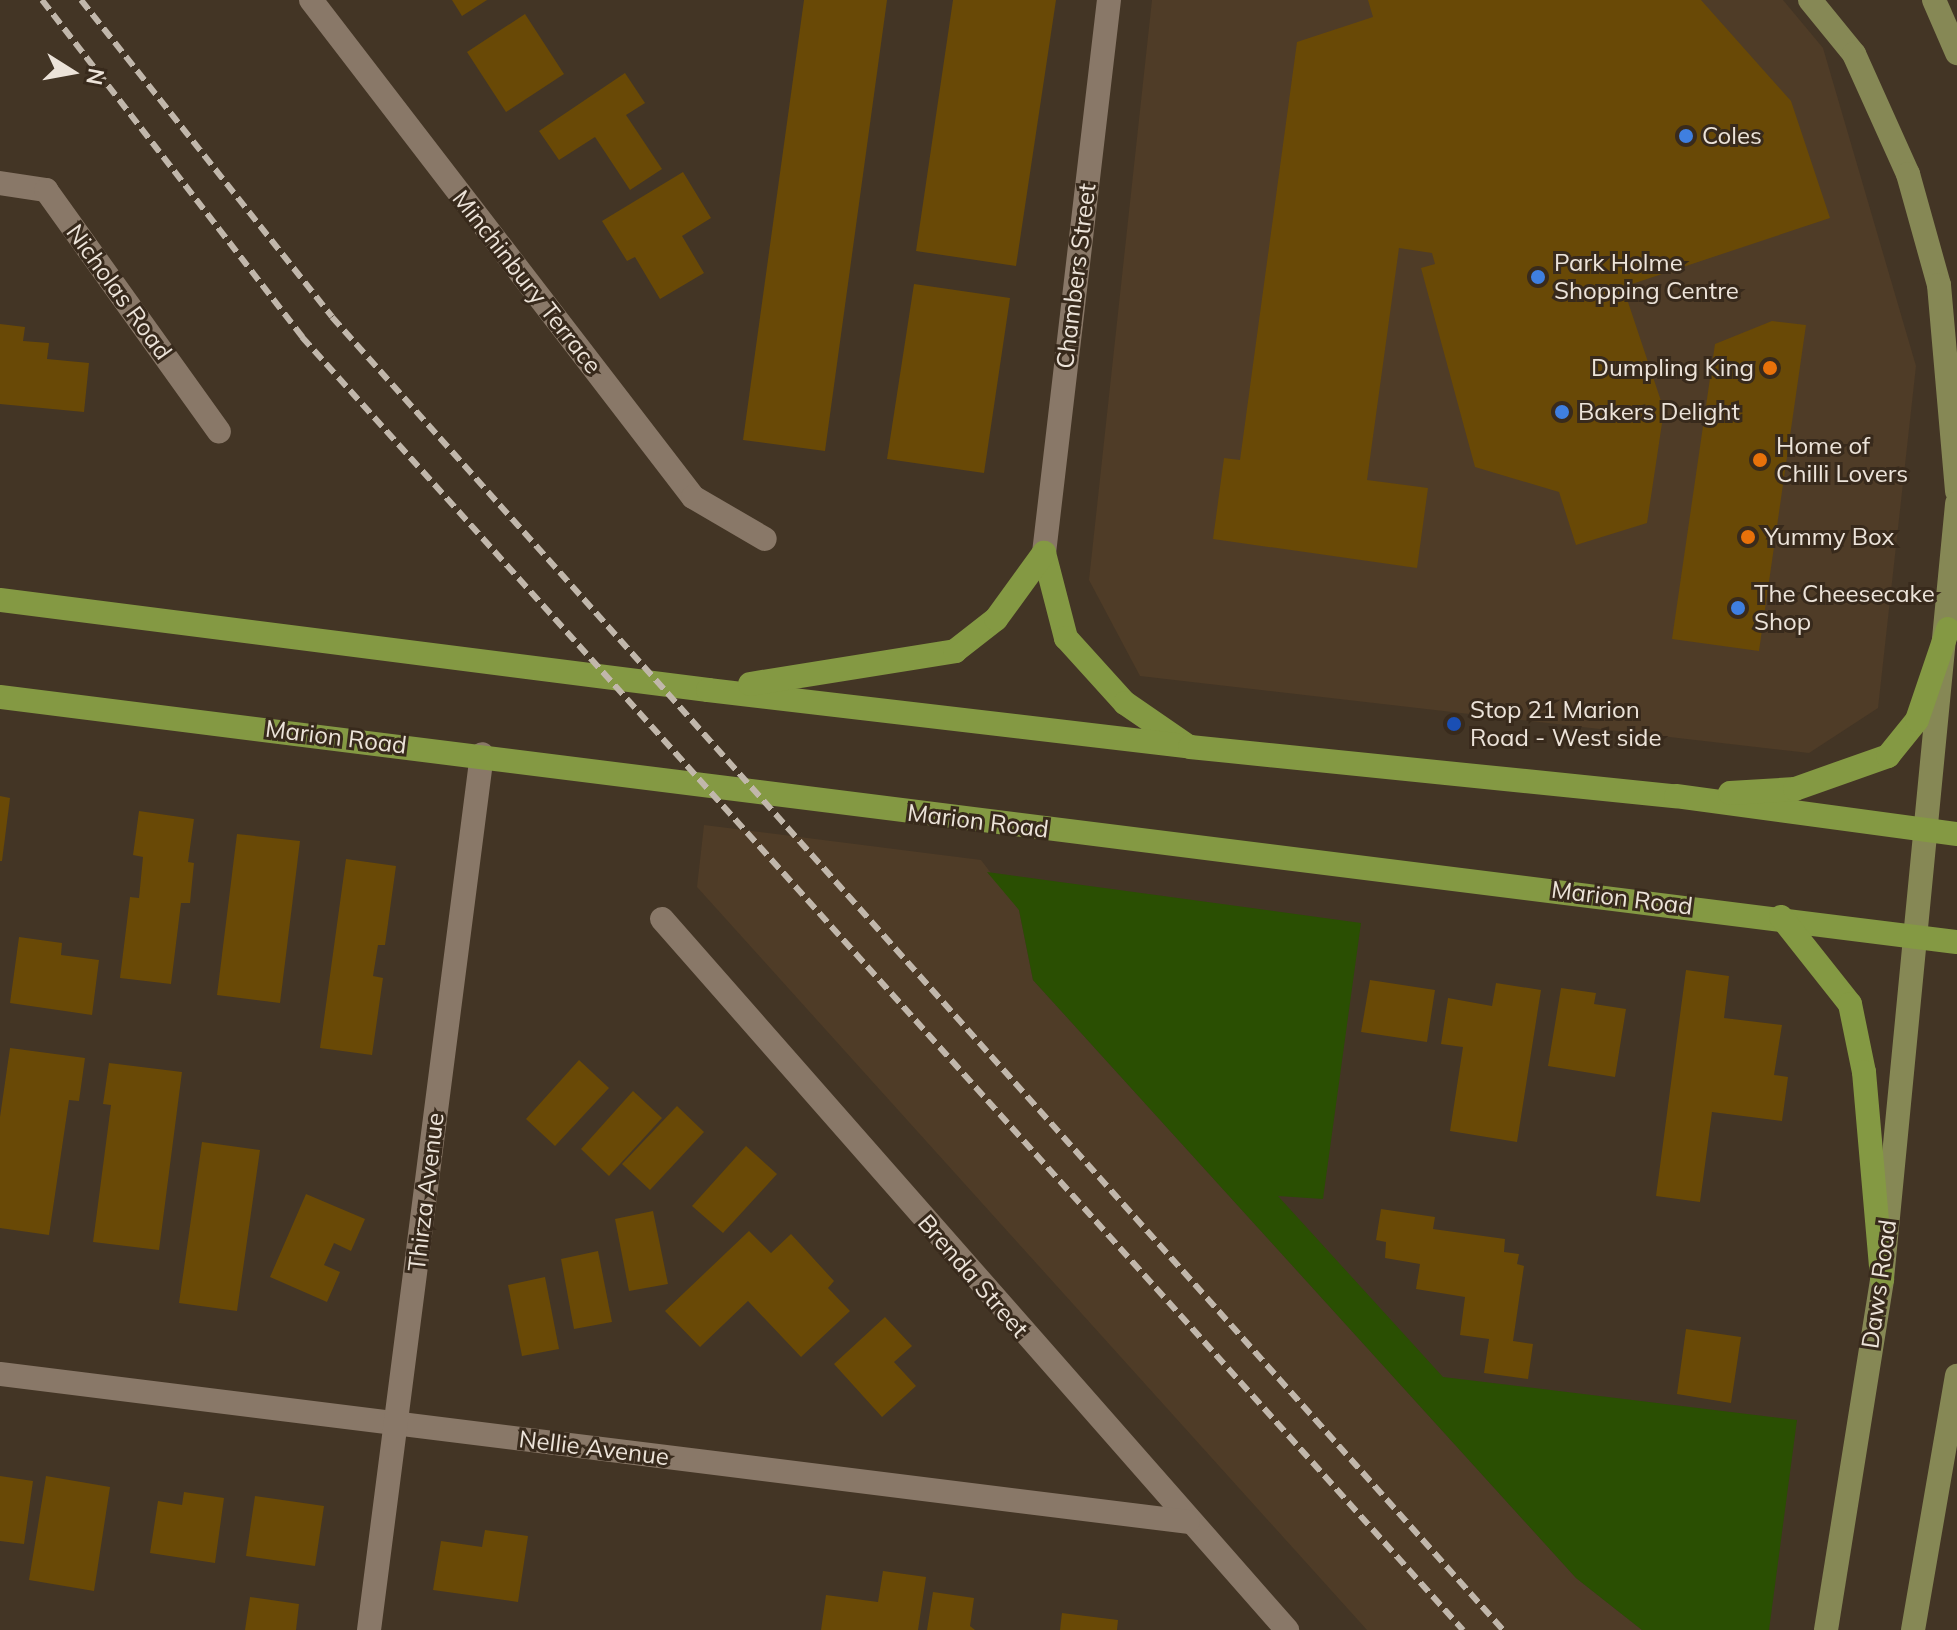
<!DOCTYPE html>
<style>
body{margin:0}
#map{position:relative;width:1957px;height:1630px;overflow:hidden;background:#433525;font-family:Mulish,sans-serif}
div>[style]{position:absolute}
.built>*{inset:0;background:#4f3c27}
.green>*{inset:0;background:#2a4f02}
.building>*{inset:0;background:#694906}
.street>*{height:24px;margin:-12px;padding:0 12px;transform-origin:12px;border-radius:12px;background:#897868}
.secondary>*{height:24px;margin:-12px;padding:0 12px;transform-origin:12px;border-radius:12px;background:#868855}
.primary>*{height:24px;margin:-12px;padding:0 12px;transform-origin:12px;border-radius:12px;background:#849943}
.rail>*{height:6px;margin-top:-3px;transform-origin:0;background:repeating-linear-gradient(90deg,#c1b7ab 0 12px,transparent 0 18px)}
.dots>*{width:22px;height:22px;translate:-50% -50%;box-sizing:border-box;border:4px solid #382a1c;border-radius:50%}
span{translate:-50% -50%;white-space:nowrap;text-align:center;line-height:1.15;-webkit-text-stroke:6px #382a1c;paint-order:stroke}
.poi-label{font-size:24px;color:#ece3d9}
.left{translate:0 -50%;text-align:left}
.right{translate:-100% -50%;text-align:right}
.street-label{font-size:24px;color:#ece3d9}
.north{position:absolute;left:32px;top:32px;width:80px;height:80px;-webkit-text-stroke:6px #382a1c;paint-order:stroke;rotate:101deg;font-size:22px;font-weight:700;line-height:32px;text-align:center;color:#ece3d9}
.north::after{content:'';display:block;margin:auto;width:28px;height:36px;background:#ece3d9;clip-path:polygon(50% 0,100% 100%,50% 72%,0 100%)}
</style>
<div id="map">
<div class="built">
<div style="clip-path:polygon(1152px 0,1783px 0,1823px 48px,1916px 366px,1878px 708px,1809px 753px,1140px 676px,1089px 580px)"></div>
<div style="clip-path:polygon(704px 825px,981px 860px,1019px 910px,1033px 980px,1576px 1578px,1642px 1630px,1367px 1630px,697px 887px)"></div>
</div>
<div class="green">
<div style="clip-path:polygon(987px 872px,1361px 923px,1323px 1199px,1278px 1196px,1443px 1377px,1797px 1420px,1769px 1630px,1642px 1630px,1576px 1578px,1033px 980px,1019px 910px)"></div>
</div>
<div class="building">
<div style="clip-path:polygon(452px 0,487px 0,462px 16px)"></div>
<div style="clip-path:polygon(804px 0,887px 0,825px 451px,743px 440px)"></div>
<div style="clip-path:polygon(953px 0,1056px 0,1016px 266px,916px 251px)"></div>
<div style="clip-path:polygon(1368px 0,1701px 0,1791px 101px,1830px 218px,1623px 287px,1664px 410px,1647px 523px,1576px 545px,1559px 492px,1475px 467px,1421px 268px,1435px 264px,1432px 253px,1399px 248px,1367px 480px,1428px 488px,1417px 568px,1213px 539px,1224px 458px,1240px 460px,1297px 42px,1373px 17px)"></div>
<div style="clip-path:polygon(525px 14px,564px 74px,506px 112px,467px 52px)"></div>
<div style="clip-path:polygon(625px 73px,645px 103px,626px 115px,662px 169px,630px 190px,595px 137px,559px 160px,539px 131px)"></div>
<div style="clip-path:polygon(683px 172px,711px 218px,682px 236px,704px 273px,660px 299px,635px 257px,627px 261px,602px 221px)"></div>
<div style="clip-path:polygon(914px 284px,1010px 298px,984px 473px,887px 459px)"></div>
<div style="clip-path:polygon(1772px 321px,1806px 325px,1759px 651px,1672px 639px,1715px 344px)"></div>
<div style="clip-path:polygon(0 324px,25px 327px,23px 341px,49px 343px,47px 359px,89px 363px,84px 412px,0 404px)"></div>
<div style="clip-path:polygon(0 796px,10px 798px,2px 861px,0 861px)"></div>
<div style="clip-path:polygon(139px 811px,194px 819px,188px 862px,194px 863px,190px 903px,181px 903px,171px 984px,120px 978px,130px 897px,139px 898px,143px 857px,133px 855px)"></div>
<div style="clip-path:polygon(237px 834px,300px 841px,280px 1003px,217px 995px)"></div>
<div style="clip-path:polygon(346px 859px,396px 866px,385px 945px,378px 945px,373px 976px,383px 978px,372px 1055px,320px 1048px)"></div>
<div style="clip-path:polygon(19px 937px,62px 943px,61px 955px,99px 960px,92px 1015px,10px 1003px)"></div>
<div style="clip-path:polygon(1686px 970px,1729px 976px,1724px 1018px,1782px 1025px,1774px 1075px,1788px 1077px,1782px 1121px,1712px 1112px,1700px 1202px,1656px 1196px)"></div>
<div style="clip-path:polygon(1370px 980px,1435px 990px,1427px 1042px,1361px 1032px)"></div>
<div style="clip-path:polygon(1496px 983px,1541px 990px,1517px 1142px,1450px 1131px,1463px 1047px,1441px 1044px,1448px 998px,1492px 1006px)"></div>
<div style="clip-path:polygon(1561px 988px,1596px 993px,1594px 1004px,1626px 1009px,1615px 1077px,1548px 1066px)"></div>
<div style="clip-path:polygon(10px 1048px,85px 1058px,79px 1101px,69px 1100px,49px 1235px,0 1228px,0 1117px)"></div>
<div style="clip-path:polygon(579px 1060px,609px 1088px,555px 1146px,526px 1119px)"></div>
<div style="clip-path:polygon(109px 1063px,182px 1072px,159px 1250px,93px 1242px,111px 1105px,103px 1104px)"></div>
<div style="clip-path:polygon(633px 1091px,662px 1118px,609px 1176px,581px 1149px)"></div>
<div style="clip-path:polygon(677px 1106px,704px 1132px,650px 1190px,622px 1164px)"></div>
<div style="clip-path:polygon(202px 1142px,260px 1150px,237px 1311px,179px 1303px)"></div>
<div style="clip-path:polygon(746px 1146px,777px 1174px,723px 1233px,692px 1206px)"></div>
<div style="clip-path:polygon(306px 1194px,365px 1219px,351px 1251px,334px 1243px,324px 1265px,340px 1272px,327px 1302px,270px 1277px)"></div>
<div style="clip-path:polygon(1381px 1209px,1435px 1217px,1433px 1229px,1505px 1239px,1504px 1252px,1519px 1254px,1517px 1264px,1524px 1266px,1513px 1341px,1533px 1344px,1528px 1379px,1484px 1373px,1489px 1339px,1460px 1335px,1465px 1297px,1416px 1289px,1420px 1264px,1385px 1258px,1386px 1242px,1376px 1240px)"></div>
<div style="clip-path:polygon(653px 1211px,668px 1284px,629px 1291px,615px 1219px)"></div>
<div style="clip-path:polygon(749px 1231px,771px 1253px,791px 1234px,834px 1281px,828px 1288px,850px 1311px,801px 1357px,748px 1301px,700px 1347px,665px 1311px)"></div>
<div style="clip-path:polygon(598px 1251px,612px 1322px,574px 1329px,561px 1259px)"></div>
<div style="clip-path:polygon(545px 1277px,559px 1349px,522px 1356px,508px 1285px)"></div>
<div style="clip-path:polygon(885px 1317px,912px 1346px,894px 1362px,916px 1386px,882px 1417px,834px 1364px)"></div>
<div style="clip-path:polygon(1686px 1329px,1741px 1337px,1731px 1403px,1677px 1394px)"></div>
<div style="clip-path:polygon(0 1476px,33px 1481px,24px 1544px,0 1541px)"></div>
<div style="clip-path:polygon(46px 1476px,110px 1487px,94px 1591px,29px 1580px)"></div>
<div style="clip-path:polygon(184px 1492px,224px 1498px,215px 1563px,150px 1553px,158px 1501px,182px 1505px)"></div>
<div style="clip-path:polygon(255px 1496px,324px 1506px,315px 1566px,246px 1556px)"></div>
<div style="clip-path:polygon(485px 1530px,528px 1536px,518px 1602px,433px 1590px,441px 1541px,482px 1547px)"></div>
<div style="clip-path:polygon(883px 1571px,926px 1577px,918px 1630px,821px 1630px,826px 1595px,878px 1602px)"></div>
<div style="clip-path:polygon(933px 1592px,974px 1598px,970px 1626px,975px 1630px,927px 1630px)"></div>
<div style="clip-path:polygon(250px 1597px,299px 1604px,296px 1630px,245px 1630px)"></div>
<div style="clip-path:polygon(1062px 1613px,1118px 1620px,1117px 1630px,1060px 1630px)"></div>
</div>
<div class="street">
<div style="left:311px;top:0;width:627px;rotate:52.45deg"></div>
<div style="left:693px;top:497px;width:83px;rotate:30.3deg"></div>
<div style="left:0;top:183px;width:47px;rotate:8.7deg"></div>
<div style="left:46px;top:190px;width:297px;rotate:54.4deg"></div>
<div style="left:1044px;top:553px;width:557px;rotate:-83.3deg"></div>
<div style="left:662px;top:919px;width:947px;rotate:48.68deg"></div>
<div style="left:0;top:1374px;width:1197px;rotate:7.1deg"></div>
<div style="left:369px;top:1630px;width:883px;rotate:-82.65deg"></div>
</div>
<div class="secondary">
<div style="left:1810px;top:0;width:70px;rotate:50.8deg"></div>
<div style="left:1854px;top:54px;width:132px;rotate:65.8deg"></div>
<div style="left:1908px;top:174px;width:115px;rotate:74.4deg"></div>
<div style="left:1939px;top:285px;width:207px;rotate:85deg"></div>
<div style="left:1934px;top:0;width:58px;rotate:66.5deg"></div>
<div style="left:1826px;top:1630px;width:355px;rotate:-80.9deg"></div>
<div style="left:1882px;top:1279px;width:779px;rotate:-84.47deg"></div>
<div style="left:1913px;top:1630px;width:258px;rotate:-80.2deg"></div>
</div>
<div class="primary">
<div style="left:1044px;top:553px;width:88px;rotate:75.5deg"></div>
<div style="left:1066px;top:638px;width:88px;rotate:47.8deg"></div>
<div style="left:1125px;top:703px;width:74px;rotate:34.5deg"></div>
<div style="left:0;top:600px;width:714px;rotate:7.24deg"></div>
<div style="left:708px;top:690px;width:485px;rotate:6.7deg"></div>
<div style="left:1190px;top:747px;width:488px;rotate:5.8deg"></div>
<div style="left:1676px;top:796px;width:284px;rotate:7.7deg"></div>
<div style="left:750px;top:684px;width:208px;rotate:-9.1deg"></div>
<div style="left:955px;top:651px;width:52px;rotate:-38deg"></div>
<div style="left:996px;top:619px;width:82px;rotate:-54deg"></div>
<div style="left:0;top:697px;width:1972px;rotate:7.14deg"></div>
<div style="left:1730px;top:793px;width:65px;rotate:-3.5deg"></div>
<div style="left:1795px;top:789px;width:99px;rotate:-19.5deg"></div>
<div style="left:1888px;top:756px;width:46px;rotate:-51.1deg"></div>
<div style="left:1917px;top:720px;width:96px;rotate:-71.2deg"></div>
<div style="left:1781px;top:917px;width:111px;rotate:51.6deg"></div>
<div style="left:1850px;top:1004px;width:69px;rotate:78.4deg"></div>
<div style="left:1864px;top:1072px;width:208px;rotate:85deg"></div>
</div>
<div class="rail">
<div style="left:42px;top:0;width:426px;rotate:52.3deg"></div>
<div style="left:302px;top:337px;width:1738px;rotate:48.08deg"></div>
<div style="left:81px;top:0;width:404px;rotate:51.6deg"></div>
<div style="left:332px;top:317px;width:1759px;rotate:48.27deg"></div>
</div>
<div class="dots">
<div style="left:1686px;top:136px;background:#3f7fe0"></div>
<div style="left:1538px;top:277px;background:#3f7fe0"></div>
<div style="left:1770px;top:368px;background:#e8710a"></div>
<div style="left:1562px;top:412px;background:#3f7fe0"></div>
<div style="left:1760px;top:460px;background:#e8710a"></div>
<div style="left:1748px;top:537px;background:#e8710a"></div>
<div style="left:1738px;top:608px;background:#3f7fe0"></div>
<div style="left:1454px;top:724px;background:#1a4fb4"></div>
</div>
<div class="poi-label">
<span class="left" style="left:1702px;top:136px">Coles</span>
<span class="left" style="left:1554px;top:277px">Park Holme<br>Shopping Centre</span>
<span class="right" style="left:1754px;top:368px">Dumpling King</span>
<span class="left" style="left:1578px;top:412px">Bakers Delight</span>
<span class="left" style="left:1776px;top:460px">Home of<br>Chilli Lovers</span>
<span class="left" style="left:1764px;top:537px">Yummy Box</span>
<span class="left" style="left:1754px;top:608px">The Cheesecake<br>Shop</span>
<span class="left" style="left:1470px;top:724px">Stop 21 Marion<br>Road - West side</span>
</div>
<div class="street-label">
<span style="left:1076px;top:276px;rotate:-83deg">Chambers Street</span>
<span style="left:527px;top:282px;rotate:52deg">Minchinbury Terrace</span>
<span style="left:119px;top:292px;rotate:54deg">Nicholas Road</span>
<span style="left:336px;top:737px;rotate:7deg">Marion Road</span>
<span style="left:978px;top:821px;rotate:7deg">Marion Road</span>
<span style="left:1622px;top:898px;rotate:7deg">Marion Road</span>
<span style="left:426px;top:1192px;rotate:-83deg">Thirza Avenue</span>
<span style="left:973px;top:1276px;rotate:49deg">Brenda Street</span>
<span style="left:1879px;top:1284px;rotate:-82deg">Daws Road</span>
<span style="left:594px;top:1448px;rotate:7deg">Nellie Avenue</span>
</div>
<div class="north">N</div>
</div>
